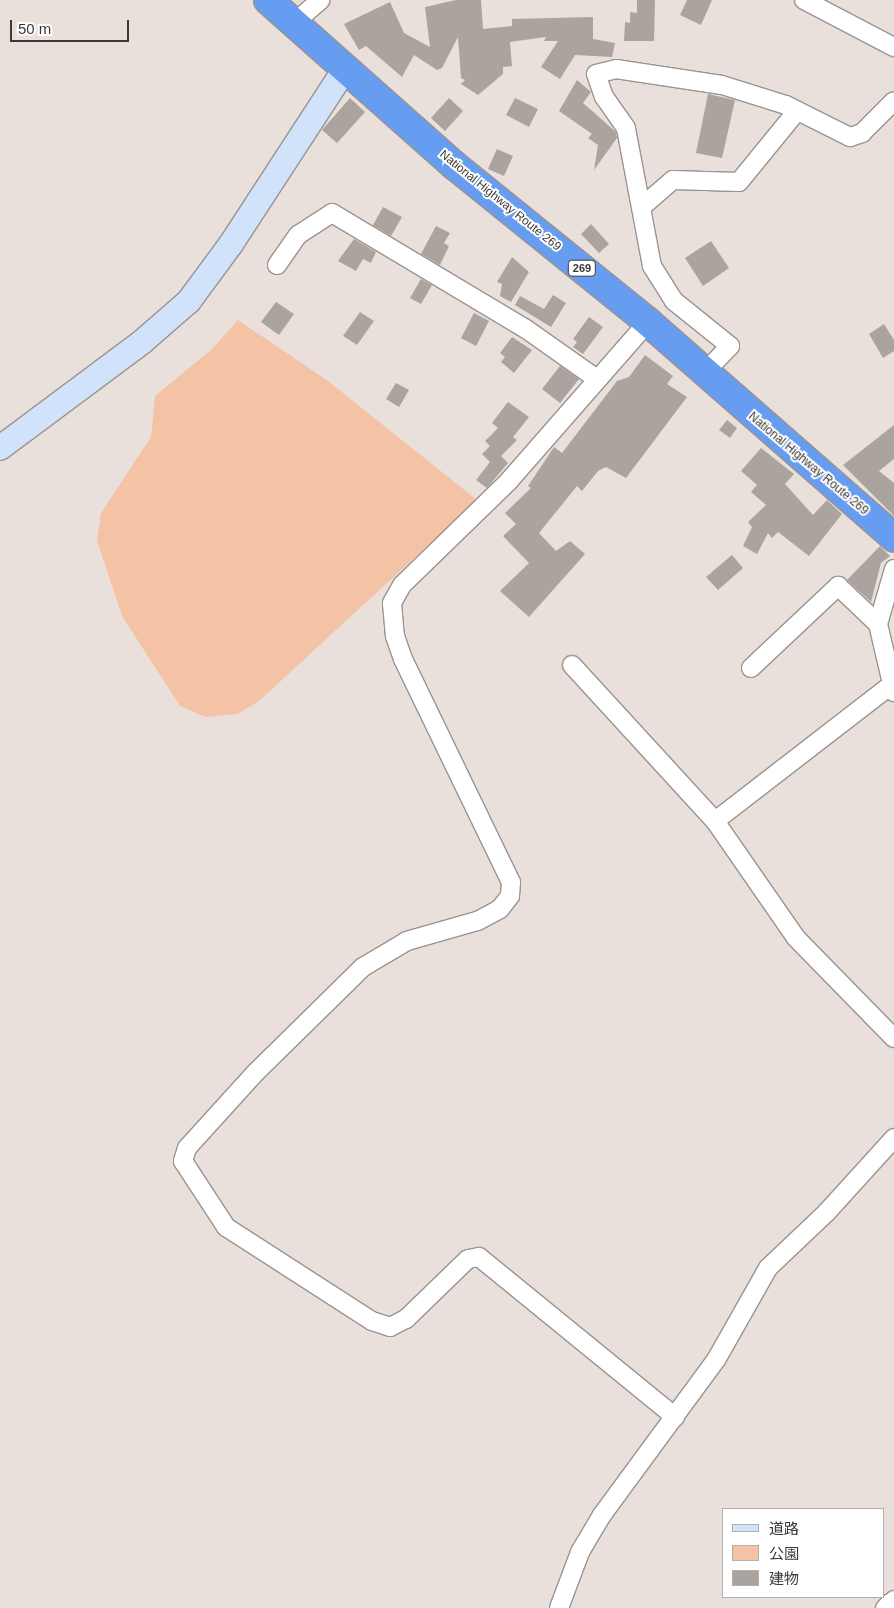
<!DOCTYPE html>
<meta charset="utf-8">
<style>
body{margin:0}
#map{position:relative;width:894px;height:1608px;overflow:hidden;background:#e9e0dc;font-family:Arial,"Noto Sans JP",sans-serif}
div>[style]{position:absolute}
.green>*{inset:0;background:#f4c2a5}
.building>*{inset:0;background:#aba39e}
.roads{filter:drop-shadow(1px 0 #9b938f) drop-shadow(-1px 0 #9b938f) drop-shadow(0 1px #9b938f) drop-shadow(0 -1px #9b938f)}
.street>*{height:18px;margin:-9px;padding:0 9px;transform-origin:9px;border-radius:9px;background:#fff}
.secondary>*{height:24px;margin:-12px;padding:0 12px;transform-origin:12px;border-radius:12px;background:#d1e2fb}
.highway>*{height:28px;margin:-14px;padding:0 14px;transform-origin:14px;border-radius:14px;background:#669df1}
span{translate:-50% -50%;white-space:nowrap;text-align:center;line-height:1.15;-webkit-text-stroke:4px #fff;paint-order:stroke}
.shield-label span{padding:1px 4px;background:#fff;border:1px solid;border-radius:4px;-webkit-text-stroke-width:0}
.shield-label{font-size:11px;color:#3c3937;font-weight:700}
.street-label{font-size:12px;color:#3c3937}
.legend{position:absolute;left:722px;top:1508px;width:162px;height:90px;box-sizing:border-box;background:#fff;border:1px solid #b1b0af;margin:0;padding:6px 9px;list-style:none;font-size:15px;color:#3c3937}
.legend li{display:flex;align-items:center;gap:10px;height:25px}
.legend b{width:25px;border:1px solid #b1b0af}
.scale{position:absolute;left:10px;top:20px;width:119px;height:22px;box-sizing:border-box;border:2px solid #3c3937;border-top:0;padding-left:6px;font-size:15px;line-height:18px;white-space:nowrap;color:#3c3937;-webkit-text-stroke:4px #fff;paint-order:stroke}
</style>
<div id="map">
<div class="green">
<div style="clip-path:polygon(238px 320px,328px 381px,477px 500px,259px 701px,238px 714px,205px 717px,180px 706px,122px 616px,97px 541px,101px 513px,151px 437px,155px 396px,212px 349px)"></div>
</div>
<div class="building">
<div style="clip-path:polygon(456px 0,481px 0,483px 29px,512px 26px,512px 19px,593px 17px,593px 39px,615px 43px,612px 57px,575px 55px,560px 79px,541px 67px,558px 41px,544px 41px,546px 37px,510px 42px,512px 66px,503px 67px,503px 74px,478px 95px,461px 84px,465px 80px,461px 78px,458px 37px,442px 68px,437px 70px,414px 55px,402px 77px,366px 46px,359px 50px,344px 24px,390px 2px,404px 33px,430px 47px,425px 7px)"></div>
<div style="clip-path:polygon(637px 0,655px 0,654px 41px,624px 41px,625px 22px,630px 23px,630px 12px,637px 13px)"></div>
<div style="clip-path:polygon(687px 0,712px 0,701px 25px,680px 15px)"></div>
<div style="clip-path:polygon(577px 80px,591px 92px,583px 103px,616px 132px,617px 138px,594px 170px,598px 145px,588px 138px,592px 134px,559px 111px)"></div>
<div style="clip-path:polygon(708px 94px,735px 100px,722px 158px,696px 153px)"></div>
<div style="clip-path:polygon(350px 98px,365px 112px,337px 143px,322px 130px)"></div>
<div style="clip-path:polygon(449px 98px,463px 111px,445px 131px,431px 118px)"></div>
<div style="clip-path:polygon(515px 98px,538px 109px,529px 127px,506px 115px)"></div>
<div style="clip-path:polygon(497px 149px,513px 156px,504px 176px,488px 169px)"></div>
<div style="clip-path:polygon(383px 207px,402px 217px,391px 236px,373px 225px)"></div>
<div style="clip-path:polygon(591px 224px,609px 244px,599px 253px,581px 234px)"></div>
<div style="clip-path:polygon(436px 226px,450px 233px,444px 243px,449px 246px,440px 265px,421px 254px)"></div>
<div style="clip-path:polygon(354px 239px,376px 252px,371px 263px,363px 259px,356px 271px,338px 261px)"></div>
<div style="clip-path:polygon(711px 241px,729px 268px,703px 286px,685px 258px)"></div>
<div style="clip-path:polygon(512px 257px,529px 272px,511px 302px,500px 296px,502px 284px,497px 282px)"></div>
<div style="clip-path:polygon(421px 279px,432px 285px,421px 304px,410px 298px)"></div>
<div style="clip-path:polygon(553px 295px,566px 303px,551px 327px,515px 305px,520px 296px,544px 309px)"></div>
<div style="clip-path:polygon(276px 302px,294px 314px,279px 335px,261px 322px)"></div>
<div style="clip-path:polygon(360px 312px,374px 321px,357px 345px,343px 336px)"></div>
<div style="clip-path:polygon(474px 313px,489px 321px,476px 346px,461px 338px)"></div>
<div style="clip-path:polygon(589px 317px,603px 327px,583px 354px,573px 347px,577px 342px,573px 339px)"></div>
<div style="clip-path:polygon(884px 324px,894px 340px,894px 351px,883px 358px,869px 334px)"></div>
<div style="clip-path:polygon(512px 337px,532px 350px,514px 373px,501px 362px,505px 357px,500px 353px)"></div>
<div style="clip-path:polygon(645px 355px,673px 376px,667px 384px,687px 397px,626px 478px,606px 467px,598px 471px,582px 491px,577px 486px,539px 533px,556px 551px,570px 541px,585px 554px,529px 617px,500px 591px,529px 563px,503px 536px,516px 524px,505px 513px,531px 488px,528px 486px,554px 447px,562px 453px,617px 381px,629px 377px)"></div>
<div style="clip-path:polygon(560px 366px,579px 379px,560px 403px,542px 389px)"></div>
<div style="clip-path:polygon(396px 383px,409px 390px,399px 407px,386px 399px)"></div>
<div style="clip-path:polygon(508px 402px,529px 417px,513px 437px,517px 440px,501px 456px,508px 463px,487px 488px,476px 480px,490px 462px,482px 454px,490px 446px,485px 441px,498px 428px,492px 423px)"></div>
<div style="clip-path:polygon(727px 420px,737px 428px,730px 438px,719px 430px)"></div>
<div style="clip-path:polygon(894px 425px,894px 459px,879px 471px,894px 483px,894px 516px,843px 465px)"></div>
<div style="clip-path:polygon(761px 448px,794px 474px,785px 484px,813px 515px,827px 500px,842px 514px,809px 556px,778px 532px,772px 538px,768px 533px,757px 554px,743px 546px,752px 527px,748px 522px,766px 505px,751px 492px,757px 485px,741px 471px)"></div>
<div style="clip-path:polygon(880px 546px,890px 556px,881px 563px,871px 602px,847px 580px)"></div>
<div style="clip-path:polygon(732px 555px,743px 568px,718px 590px,706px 577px)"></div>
</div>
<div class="roads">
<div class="street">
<div style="left:804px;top:0;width:102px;rotate:27.6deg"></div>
<div style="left:294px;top:23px;width:35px;rotate:-41deg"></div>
<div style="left:644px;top:205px;width:38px;rotate:-41deg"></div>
<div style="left:673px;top:180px;width:66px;rotate:1.7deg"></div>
<div style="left:739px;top:182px;width:92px;rotate:-50.8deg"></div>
<div style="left:277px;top:265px;width:37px;rotate:-55deg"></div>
<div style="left:298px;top:235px;width:40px;rotate:-32.9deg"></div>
<div style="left:332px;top:213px;width:226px;rotate:30.9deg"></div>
<div style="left:526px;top:329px;width:87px;rotate:35.2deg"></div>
<div style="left:648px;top:322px;width:211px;rotate:131.2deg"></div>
<div style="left:509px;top:481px;width:149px;rotate:135.8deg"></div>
<div style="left:402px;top:585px;width:21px;rotate:119deg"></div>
<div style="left:392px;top:603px;width:33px;rotate:85deg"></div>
<div style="left:395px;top:636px;width:24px;rotate:71deg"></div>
<div style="left:403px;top:659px;width:248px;rotate:64.2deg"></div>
<div style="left:511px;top:882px;width:14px;rotate:94deg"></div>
<div style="left:510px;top:896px;width:16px;rotate:128deg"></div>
<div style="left:500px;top:909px;width:26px;rotate:152deg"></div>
<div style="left:477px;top:921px;width:73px;rotate:164.1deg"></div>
<div style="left:407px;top:941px;width:51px;rotate:149.4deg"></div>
<div style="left:363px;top:967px;width:150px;rotate:135.5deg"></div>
<div style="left:256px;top:1072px;width:103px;rotate:132.2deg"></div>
<div style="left:187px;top:1148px;width:14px;rotate:107deg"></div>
<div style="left:183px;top:1161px;width:79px;rotate:56.9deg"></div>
<div style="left:226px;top:1227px;width:174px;rotate:32.8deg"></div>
<div style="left:372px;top:1321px;width:19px;rotate:18deg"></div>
<div style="left:390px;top:1327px;width:18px;rotate:-27deg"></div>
<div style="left:406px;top:1319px;width:86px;rotate:-44.1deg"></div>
<div style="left:468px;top:1259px;width:11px;rotate:-10deg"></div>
<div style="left:479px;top:1257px;width:253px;rotate:39.2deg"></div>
<div style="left:703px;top:374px;width:39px;rotate:-46deg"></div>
<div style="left:730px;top:346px;width:72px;rotate:-141.2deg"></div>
<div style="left:674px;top:301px;width:41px;rotate:-122.2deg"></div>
<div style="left:652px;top:266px;width:140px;rotate:-100.7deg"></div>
<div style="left:626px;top:128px;width:38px;rotate:-125deg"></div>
<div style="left:604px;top:97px;width:24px;rotate:-109deg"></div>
<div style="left:596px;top:74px;width:21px;rotate:-14deg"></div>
<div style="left:616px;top:69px;width:107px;rotate:8.6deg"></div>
<div style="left:722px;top:85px;width:67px;rotate:17.4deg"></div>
<div style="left:786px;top:105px;width:72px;rotate:26.6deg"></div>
<div style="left:850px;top:137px;width:13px;rotate:-18deg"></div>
<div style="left:862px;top:133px;width:45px;rotate:-45deg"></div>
<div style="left:894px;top:569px;width:57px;rotate:106.2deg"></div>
<div style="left:878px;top:624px;width:70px;rotate:76.8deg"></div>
<div style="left:572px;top:665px;width:212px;rotate:47.5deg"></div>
<div style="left:715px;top:821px;width:142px;rotate:55.3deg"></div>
<div style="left:796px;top:938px;width:140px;rotate:45.6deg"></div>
<div style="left:751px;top:668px;width:120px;rotate:-43.3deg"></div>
<div style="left:838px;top:586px;width:55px;rotate:43.5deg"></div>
<div style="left:715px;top:821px;width:224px;rotate:-37.7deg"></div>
<div style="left:559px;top:1608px;width:60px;rotate:-69.4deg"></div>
<div style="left:580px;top:1552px;width:43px;rotate:-59.3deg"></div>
<div style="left:602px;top:1515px;width:192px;rotate:-53.7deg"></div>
<div style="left:716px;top:1360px;width:106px;rotate:-60.5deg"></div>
<div style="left:768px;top:1268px;width:81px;rotate:-43.5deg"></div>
<div style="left:827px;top:1212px;width:100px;rotate:-47.8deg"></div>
<div style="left:885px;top:1608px;width:12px;rotate:-42deg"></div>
</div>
<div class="secondary">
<div style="left:0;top:448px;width:177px;rotate:-36.7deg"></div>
<div style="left:142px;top:342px;width:62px;rotate:-41.1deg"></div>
<div style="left:189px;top:301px;width:71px;rotate:-53.6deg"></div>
<div style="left:231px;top:244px;width:209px;rotate:-56.9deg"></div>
</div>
<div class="highway">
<div style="left:268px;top:0;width:250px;rotate:41.6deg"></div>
<div style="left:455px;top:166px;width:248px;rotate:38.9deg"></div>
<div style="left:648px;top:322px;width:327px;rotate:41.2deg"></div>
</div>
</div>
<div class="shield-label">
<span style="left:582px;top:268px">269</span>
</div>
<div class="street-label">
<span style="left:500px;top:201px;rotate:39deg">National Highway Route 269</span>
<span style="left:808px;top:464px;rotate:40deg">National Highway Route 269</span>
</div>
<ul class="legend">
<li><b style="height:6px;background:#d1e2fb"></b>道路</li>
<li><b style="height:14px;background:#f4c2a5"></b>公園</li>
<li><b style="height:14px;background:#aba39e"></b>建物</li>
</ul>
<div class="scale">50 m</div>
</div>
